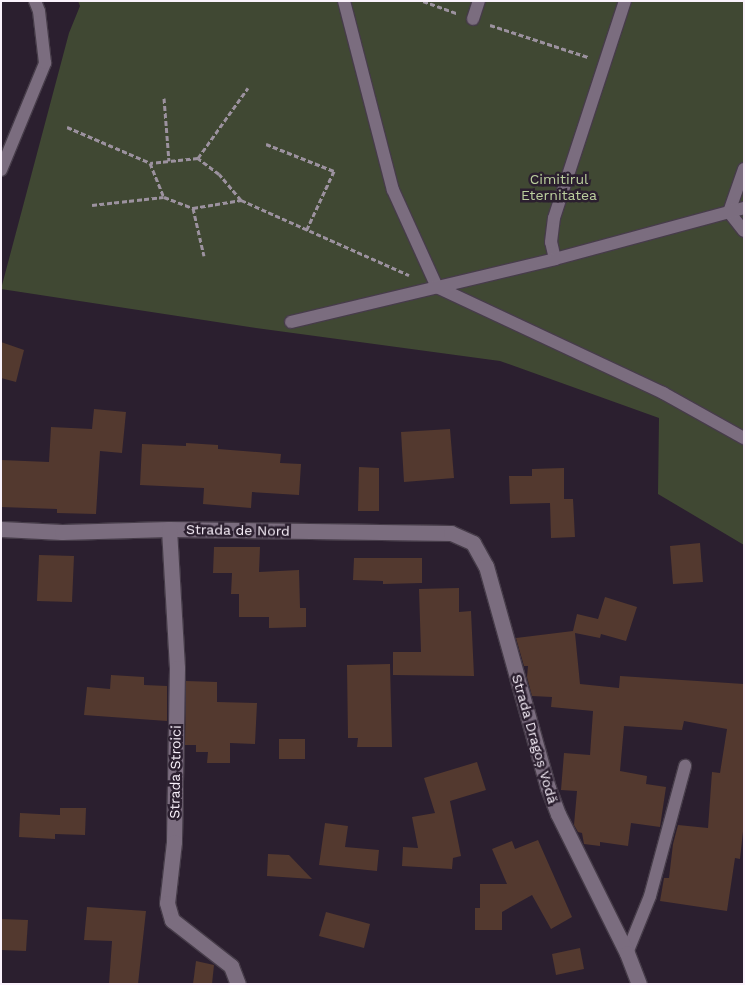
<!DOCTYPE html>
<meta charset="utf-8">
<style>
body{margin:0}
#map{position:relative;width:745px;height:985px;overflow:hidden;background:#2b1f2f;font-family:"Work Sans",sans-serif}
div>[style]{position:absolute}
.green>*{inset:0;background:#404833}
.building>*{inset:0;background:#53392f}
.path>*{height:3px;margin-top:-1.5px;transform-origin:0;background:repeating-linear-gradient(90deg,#9c929f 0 5px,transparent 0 7.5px)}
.roads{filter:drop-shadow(1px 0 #463c49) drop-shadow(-1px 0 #463c49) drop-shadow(0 1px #463c49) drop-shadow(0 -1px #463c49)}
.service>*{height:12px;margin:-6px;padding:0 6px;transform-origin:6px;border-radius:6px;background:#7b6d7f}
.minor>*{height:15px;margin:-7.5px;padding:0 7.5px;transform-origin:7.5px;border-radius:7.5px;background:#7b6d7f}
span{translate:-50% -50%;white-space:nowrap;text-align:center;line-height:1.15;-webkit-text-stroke:5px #2b1f2f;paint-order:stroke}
.park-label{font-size:14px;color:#bcd09e}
.street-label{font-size:14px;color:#faf2fc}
.frame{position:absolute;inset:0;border:2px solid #faf2fc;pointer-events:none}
</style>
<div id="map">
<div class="green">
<div style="clip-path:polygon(78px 1px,744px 1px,744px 545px,658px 494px,659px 418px,500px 361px,256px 328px,1px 289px,69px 33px,80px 6px)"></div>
</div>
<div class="building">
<div style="clip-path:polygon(1px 342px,24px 350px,16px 382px,1px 378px)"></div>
<div style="clip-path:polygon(94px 409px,126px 412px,122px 453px,100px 451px,96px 514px,57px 513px,57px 509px,1px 507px,1px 460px,49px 462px,51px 427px,92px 429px)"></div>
<div style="clip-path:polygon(450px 429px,454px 478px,404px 482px,401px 432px)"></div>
<div style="clip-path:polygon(186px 443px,218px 445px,218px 449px,281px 454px,280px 463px,301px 464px,299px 495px,252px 492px,251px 508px,203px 504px,204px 488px,140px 485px,142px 444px,186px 446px)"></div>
<div style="clip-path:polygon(359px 467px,379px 468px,379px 511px,358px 511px)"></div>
<div style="clip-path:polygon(564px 468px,564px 499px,573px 499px,575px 537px,551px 538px,550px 503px,510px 504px,509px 476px,532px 476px,532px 469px)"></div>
<div style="clip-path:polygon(700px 543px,703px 582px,673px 584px,670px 546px)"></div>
<div style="clip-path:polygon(214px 547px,260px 547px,259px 572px,299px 570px,300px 608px,306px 608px,306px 627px,269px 628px,269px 617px,239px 617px,239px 594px,231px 594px,232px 573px,213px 573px)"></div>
<div style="clip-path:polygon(39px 555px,74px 556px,72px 602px,37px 601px)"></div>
<div style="clip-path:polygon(354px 558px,422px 558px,422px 583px,383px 584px,383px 581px,353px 580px)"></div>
<div style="clip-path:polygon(459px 588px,459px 612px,471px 611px,474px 676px,393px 675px,393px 652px,421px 652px,419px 589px)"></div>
<div style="clip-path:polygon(605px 597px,637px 607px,626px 641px,601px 634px,600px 638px,575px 633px,580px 684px,619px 688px,620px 676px,744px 684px,744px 822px,740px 859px,735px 858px,727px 911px,660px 901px,664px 878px,669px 878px,673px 844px,678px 825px,708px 828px,712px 772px,720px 773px,727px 729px,684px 721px,682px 730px,624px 726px,620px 771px,647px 776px,646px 784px,666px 787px,660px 827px,631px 823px,628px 846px,600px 842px,600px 846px,584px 844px,582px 833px,578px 832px,574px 825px,577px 791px,561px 790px,564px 753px,590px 755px,593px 711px,551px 707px,552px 697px,532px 696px,527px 677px,528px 666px,524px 666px,516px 638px,573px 631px,577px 614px,598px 619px)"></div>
<div style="clip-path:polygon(390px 664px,392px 747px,357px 747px,358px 738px,348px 738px,347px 665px)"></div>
<div style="clip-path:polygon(111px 675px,144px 677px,144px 685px,167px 686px,167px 721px,84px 715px,87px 687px,110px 689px)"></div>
<div style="clip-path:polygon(186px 681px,217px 682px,217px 702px,257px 703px,255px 744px,230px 743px,230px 763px,207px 763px,208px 752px,196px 752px,196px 745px,185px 745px)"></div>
<div style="clip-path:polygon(279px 739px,305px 739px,305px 759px,279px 759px)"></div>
<div style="clip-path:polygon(477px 762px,486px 790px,450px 801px,461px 856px,453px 858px,452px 869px,402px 866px,403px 847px,418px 848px,412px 817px,435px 813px,424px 778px)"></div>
<div style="clip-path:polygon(60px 808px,86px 808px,85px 835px,55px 834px,55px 839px,19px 837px,20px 813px,60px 815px)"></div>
<div style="clip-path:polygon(325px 823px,348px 826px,345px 847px,379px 850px,377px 871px,319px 865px)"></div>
<div style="clip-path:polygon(538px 840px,572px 917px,551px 929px,532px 895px,502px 912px,502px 930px,475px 930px,475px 908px,480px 908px,480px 884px,507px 884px,492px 849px,512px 841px,515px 849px)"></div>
<div style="clip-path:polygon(268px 854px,289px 855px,312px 879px,267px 876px)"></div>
<div style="clip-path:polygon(87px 907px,146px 911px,138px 984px,109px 984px,112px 941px,84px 940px)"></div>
<div style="clip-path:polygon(326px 912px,370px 924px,364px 948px,319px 936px)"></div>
<div style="clip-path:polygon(1px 919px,28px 920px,26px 951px,1px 950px)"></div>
<div style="clip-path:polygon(580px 948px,584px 969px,556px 975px,552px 954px)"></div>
<div style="clip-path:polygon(196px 961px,214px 965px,212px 984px,193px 984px)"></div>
</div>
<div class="path">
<div style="left:423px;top:1px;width:37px;rotate:20deg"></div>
<div style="left:490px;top:25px;width:103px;rotate:18.1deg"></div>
<div style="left:164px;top:98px;width:63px;rotate:85.5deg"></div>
<div style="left:67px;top:127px;width:90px;rotate:23.4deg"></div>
<div style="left:266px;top:144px;width:73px;rotate:21.7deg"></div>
<div style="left:334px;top:171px;width:66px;rotate:115deg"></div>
<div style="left:198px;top:158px;width:86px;rotate:-54.5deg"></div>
<div style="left:241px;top:200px;width:34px;rotate:-130deg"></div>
<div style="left:219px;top:174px;width:26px;rotate:-143deg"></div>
<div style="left:198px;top:158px;width:48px;rotate:174.1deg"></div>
<div style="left:150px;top:163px;width:37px;rotate:68deg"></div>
<div style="left:164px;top:197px;width:31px;rotate:21deg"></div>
<div style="left:193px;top:208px;width:49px;rotate:-9.5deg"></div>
<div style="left:241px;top:200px;width:184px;rotate:24.1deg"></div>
<div style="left:92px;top:205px;width:72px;rotate:-6.3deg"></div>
<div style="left:193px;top:208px;width:49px;rotate:77.1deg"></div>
</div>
<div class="roads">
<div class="service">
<div style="left:344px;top:1px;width:195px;rotate:75.5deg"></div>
<div style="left:393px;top:190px;width:107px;rotate:65.6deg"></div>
<div style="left:437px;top:287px;width:250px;rotate:25.1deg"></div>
<div style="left:663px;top:393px;width:93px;rotate:29.1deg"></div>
<div style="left:473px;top:19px;width:19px;rotate:-72deg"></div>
<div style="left:744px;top:169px;width:46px;rotate:109.2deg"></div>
<div style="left:729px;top:212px;width:24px;rotate:52deg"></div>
<div style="left:1px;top:170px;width:116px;rotate:-67.6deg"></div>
<div style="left:45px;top:63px;width:52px;rotate:-96.6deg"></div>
<div style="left:39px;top:11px;width:11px;rotate:-112deg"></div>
<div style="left:555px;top:259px;width:17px;rotate:-103deg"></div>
<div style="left:551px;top:242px;width:24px;rotate:-83deg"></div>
<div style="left:554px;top:218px;width:228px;rotate:-71.9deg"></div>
<div style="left:291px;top:322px;width:271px;rotate:-13.4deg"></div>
<div style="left:555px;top:259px;width:196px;rotate:-15.1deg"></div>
<div style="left:627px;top:953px;width:61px;rotate:-68deg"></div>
<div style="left:650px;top:896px;width:135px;rotate:-74.9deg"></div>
</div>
<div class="minor">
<div style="left:1px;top:529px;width:61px;rotate:2.8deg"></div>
<div style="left:62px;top:532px;width:107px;rotate:-1.6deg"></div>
<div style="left:169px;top:529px;width:282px;rotate:0.8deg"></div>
<div style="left:451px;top:533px;width:24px;rotate:24deg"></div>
<div style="left:473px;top:543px;width:26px;rotate:61deg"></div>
<div style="left:486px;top:566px;width:230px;rotate:74.4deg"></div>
<div style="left:548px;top:788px;width:28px;rotate:69deg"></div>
<div style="left:558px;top:814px;width:155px;rotate:63.6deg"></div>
<div style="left:627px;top:953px;width:33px;rotate:69deg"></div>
<div style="left:169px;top:529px;width:139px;rotate:86.7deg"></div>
<div style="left:177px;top:668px;width:174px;rotate:91deg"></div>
<div style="left:174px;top:842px;width:61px;rotate:96.5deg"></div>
<div style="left:167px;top:903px;width:18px;rotate:74deg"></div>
<div style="left:172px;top:920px;width:75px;rotate:37.9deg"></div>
<div style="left:231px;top:966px;width:19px;rotate:69deg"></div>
</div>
</div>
<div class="park-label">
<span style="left:559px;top:187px">Cimitirul<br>Eternitatea</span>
</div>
<div class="street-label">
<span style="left:238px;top:530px;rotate:1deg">Strada de Nord</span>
<span style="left:535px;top:739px;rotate:74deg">Strada Dragoș Vodă</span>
<span style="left:175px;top:772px;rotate:-89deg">Strada Stroici</span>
</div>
<div class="frame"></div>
</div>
